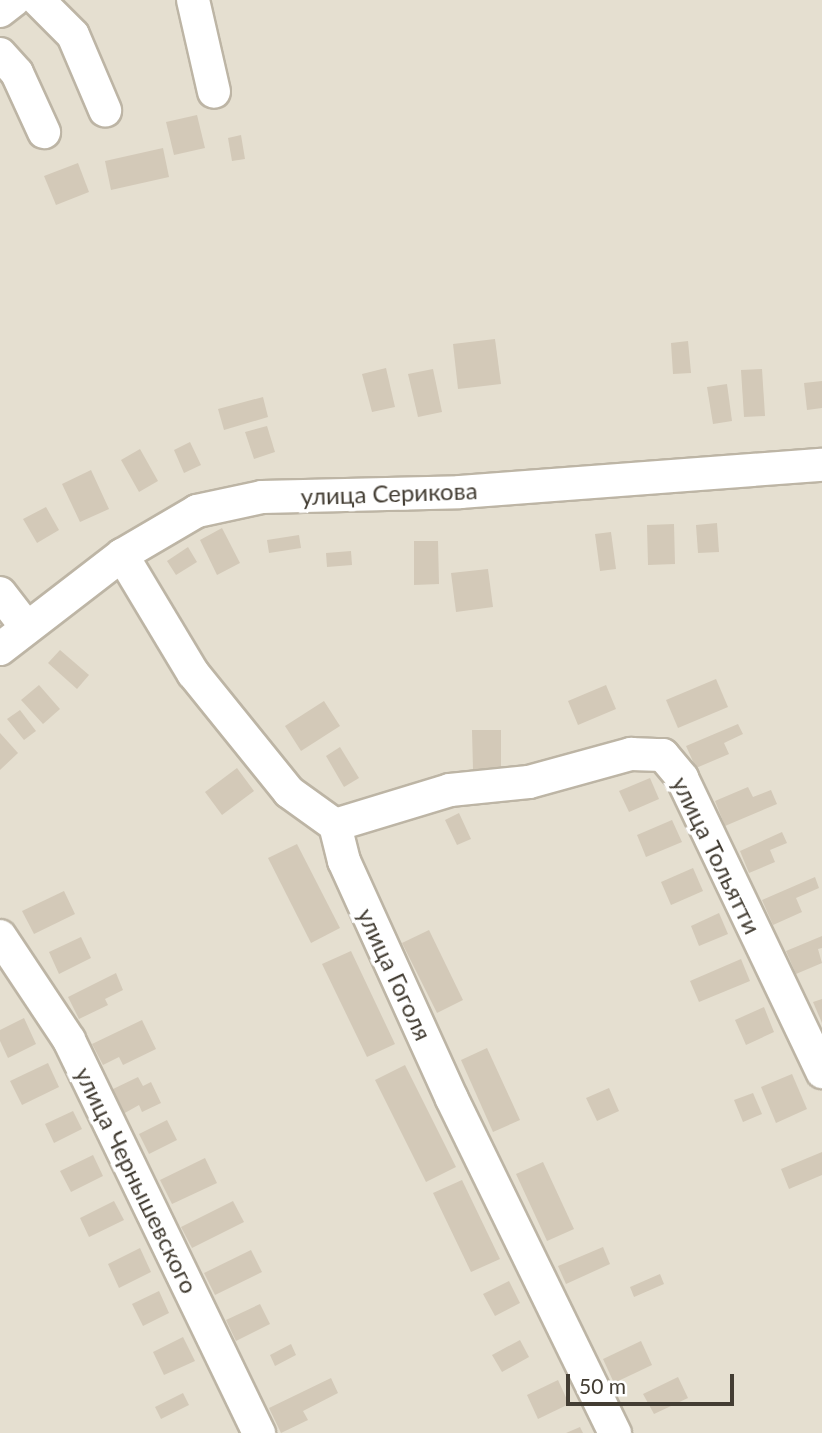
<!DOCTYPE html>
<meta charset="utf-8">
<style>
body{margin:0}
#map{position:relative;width:822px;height:1433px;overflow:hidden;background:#f1ede2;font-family:Lato,sans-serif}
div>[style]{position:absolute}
.residential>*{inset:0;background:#e5dfd0}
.building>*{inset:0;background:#d3c9b8}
.roads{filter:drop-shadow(2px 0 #bdb5a5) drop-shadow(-2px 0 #bdb5a5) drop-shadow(0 2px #bdb5a5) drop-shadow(0 -2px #bdb5a5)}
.minor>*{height:32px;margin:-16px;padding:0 16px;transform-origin:16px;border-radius:16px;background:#fff}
span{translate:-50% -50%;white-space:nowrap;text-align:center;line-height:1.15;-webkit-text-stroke:7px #fff;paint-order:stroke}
.street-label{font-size:24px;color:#433d33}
.scale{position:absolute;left:566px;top:1374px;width:168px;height:32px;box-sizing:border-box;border:4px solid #433d33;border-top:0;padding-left:9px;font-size:21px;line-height:24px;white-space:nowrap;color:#433d33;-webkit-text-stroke:5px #fff;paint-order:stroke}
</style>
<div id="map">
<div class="residential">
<div style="clip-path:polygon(0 0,822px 0,822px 1433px,0 1433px)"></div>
</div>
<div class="building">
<div style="clip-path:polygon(197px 115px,205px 148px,174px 155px,166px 122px)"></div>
<div style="clip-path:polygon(241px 135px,245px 159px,232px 161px,228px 138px)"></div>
<div style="clip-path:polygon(163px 148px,169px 177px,111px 190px,105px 161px)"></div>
<div style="clip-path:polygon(78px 163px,89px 192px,56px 205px,44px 176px)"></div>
<div style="clip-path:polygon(495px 339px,501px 384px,458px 389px,453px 344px)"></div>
<div style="clip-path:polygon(688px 341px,691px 373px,673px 374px,671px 343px)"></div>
<div style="clip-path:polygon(386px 368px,395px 407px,372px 412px,362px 374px)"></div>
<div style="clip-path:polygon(433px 369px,442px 412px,418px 417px,408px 374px)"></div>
<div style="clip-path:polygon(762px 369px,765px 416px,744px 417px,741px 370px)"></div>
<div style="clip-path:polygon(822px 381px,822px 408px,807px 410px,804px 383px)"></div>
<div style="clip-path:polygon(727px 384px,732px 421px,713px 424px,707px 387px)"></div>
<div style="clip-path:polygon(263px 397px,268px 417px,224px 430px,218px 409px)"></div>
<div style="clip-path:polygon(267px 426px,275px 452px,254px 459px,245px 432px)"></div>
<div style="clip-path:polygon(190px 442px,201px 465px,184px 473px,174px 450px)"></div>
<div style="clip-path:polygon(140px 449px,158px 481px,139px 492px,121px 460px)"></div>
<div style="clip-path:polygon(91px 470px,109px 509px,80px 522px,62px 484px)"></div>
<div style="clip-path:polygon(46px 507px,59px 530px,37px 543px,23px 519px)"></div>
<div style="clip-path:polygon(717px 523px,719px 552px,698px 553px,696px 525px)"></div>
<div style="clip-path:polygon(674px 524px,675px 564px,648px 565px,647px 525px)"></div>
<div style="clip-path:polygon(222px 528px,240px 563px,217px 575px,200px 540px)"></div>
<div style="clip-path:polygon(611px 532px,616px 569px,600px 571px,595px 534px)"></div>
<div style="clip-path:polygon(299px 535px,301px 548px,269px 553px,267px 540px)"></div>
<div style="clip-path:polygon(414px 541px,438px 541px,439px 584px,414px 585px)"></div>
<div style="clip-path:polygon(188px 547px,197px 562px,176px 575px,167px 561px)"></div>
<div style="clip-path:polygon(351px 551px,352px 565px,327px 567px,326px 553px)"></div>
<div style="clip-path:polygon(488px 569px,493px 607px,456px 612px,451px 573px)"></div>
<div style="clip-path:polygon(60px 650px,89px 675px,77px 689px,48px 663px)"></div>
<div style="clip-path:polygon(716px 679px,728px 707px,678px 728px,666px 700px)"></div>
<div style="clip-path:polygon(39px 685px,60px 709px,43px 724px,21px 700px)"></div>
<div style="clip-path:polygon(606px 685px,616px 709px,578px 725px,568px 701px)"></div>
<div style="clip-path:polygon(324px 701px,340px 726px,301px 751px,285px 726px)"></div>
<div style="clip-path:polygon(20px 710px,36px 731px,24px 740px,7px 719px)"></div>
<div style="clip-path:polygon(738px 724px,743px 734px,724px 743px,729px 754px,696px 768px,686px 746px)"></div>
<div style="clip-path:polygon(472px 730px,501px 730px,501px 770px,473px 770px)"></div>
<div style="clip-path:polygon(0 733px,18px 753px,0 770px)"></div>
<div style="clip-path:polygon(340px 747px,359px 778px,344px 787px,326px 756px)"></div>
<div style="clip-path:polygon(237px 768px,254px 791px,222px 815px,205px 792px)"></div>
<div style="clip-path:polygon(650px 778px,659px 799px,629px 812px,619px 791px)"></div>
<div style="clip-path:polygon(748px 787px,753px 797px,771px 790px,777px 804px,725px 826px,715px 801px)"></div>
<div style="clip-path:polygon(459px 813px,471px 839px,457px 845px,445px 820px)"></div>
<div style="clip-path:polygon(672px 820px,682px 842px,646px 857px,637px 835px)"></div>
<div style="clip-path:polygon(782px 832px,787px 843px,770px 850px,775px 862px,749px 873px,740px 851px)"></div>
<div style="clip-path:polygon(297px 844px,340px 928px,311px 943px,268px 858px)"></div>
<div style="clip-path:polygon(693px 868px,703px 891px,671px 905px,661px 882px)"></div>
<div style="clip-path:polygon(815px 877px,819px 888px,796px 898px,802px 912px,773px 925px,762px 900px)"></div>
<div style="clip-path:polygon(64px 891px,75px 914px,34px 934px,22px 911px)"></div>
<div style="clip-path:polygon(719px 913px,728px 934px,699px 946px,691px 926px)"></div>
<div style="clip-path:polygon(429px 930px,463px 1000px,437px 1013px,402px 943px)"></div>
<div style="clip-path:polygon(822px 936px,822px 948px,818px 949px,822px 963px,796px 974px,786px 951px)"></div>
<div style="clip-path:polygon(81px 937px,91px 958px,59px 974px,49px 952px)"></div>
<div style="clip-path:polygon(351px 951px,395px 1044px,367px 1057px,322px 964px)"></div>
<div style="clip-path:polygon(741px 959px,750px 981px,699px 1002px,690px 981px)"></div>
<div style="clip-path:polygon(116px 973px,123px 990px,105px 999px,108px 1005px,79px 1019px,68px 997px)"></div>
<div style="clip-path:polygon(822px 999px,822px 1023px,813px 1002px)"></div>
<div style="clip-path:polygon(764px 1007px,774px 1032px,746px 1045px,735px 1020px)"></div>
<div style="clip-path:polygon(24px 1018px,36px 1044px,8px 1058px,0 1041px,0 1030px)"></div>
<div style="clip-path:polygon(142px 1020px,156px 1049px,123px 1065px,119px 1057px,103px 1065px,92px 1044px)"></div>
<div style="clip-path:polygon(487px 1048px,520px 1120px,493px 1132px,461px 1060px)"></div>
<div style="clip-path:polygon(48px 1063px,59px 1087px,22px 1105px,10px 1081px)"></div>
<div style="clip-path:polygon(405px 1065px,456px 1167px,426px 1182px,375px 1080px)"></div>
<div style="clip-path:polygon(792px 1074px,807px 1109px,776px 1123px,761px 1087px)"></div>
<div style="clip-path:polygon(138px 1077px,143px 1086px,151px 1082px,161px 1103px,142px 1112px,139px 1105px,123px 1114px,111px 1090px)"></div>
<div style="clip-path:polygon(609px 1088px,619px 1111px,597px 1121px,586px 1098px)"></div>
<div style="clip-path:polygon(753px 1093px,762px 1114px,743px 1122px,734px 1100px)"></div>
<div style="clip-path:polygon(73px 1111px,82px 1129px,54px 1143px,45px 1124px)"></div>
<div style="clip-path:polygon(167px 1120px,177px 1140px,149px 1154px,139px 1134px)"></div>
<div style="clip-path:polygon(822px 1152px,822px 1175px,789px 1189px,781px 1169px)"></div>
<div style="clip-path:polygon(93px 1155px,103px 1176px,71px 1192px,60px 1171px)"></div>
<div style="clip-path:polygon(205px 1158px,217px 1183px,172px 1204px,160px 1180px)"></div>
<div style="clip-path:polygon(543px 1162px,574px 1229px,547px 1241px,516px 1174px)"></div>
<div style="clip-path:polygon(462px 1180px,500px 1259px,471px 1272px,433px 1193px)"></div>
<div style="clip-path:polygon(114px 1201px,124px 1220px,89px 1237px,80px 1218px)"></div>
<div style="clip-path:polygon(233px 1201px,244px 1222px,192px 1248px,181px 1227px)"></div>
<div style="clip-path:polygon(603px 1247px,610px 1264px,566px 1284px,558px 1266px)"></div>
<div style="clip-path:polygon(140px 1248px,151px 1272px,119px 1288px,108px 1264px)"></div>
<div style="clip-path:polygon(251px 1250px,262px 1272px,215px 1295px,204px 1273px)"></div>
<div style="clip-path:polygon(660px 1274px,664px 1284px,634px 1297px,630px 1287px)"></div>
<div style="clip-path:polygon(509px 1281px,520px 1303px,495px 1316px,483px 1294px)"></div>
<div style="clip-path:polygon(159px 1291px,169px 1313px,143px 1326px,132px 1304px)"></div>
<div style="clip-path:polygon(260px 1304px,270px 1324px,236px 1341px,226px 1320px)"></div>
<div style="clip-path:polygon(183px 1337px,195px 1361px,164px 1375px,153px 1352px)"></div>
<div style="clip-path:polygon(520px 1340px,529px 1357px,502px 1372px,492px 1355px)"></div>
<div style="clip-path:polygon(641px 1341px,652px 1365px,614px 1383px,603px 1359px)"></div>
<div style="clip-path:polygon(291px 1344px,296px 1355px,275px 1366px,270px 1355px)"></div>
<div style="clip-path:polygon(678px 1377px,688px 1398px,654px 1414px,643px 1394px)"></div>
<div style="clip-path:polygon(331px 1378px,338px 1393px,303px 1411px,308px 1420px,281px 1433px,269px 1408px)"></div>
<div style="clip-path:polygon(558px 1380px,569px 1404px,538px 1419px,527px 1395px)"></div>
<div style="clip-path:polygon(183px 1393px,189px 1405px,161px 1419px,155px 1407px)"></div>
<div style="clip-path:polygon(580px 1427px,583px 1433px,566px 1433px)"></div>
</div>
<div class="roads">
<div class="minor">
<div style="left:38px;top:0;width:49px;rotate:45deg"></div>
<div style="left:73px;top:35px;width:82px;rotate:66.9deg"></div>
<div style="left:193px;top:0;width:94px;rotate:77.1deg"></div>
<div style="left:0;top:11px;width:18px;rotate:-38deg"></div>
<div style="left:0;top:54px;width:25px;rotate:48deg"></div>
<div style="left:17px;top:73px;width:65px;rotate:65.4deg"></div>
<div style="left:122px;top:555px;width:138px;rotate:59deg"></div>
<div style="left:193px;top:673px;width:153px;rotate:51.1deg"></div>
<div style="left:289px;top:792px;width:57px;rotate:35.7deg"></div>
<div style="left:335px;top:825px;width:37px;rotate:76deg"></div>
<div style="left:344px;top:861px;width:261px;rotate:65.6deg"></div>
<div style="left:452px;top:1099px;width:372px;rotate:64deg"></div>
<div style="left:0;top:593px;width:44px;rotate:52.4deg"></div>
<div style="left:0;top:649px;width:154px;rotate:-37.6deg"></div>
<div style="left:122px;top:555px;width:87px;rotate:-30.4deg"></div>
<div style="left:197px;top:511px;width:66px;rotate:-12.2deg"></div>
<div style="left:262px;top:497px;width:198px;rotate:-1.4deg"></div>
<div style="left:460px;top:492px;width:363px;rotate:-4.3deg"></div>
<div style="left:335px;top:825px;width:120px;rotate:-16.9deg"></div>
<div style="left:450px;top:790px;width:79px;rotate:-5.8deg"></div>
<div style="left:529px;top:782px;width:106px;rotate:-15.4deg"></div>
<div style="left:631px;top:754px;width:32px;rotate:2deg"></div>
<div style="left:663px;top:755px;width:30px;rotate:50deg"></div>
<div style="left:682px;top:778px;width:326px;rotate:64.5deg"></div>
<div style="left:0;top:936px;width:125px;rotate:56.4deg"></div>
<div style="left:69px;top:1040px;width:437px;rotate:64.2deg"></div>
</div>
</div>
<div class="street-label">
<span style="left:389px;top:493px;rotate:-2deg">улица Серикова</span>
<span style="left:717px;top:855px;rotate:64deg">улица Тольятти</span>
<span style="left:395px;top:974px;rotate:65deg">улица Гоголя</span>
<span style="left:137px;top:1180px;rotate:64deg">улица Чернышевского</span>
</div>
<div class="scale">50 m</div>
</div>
